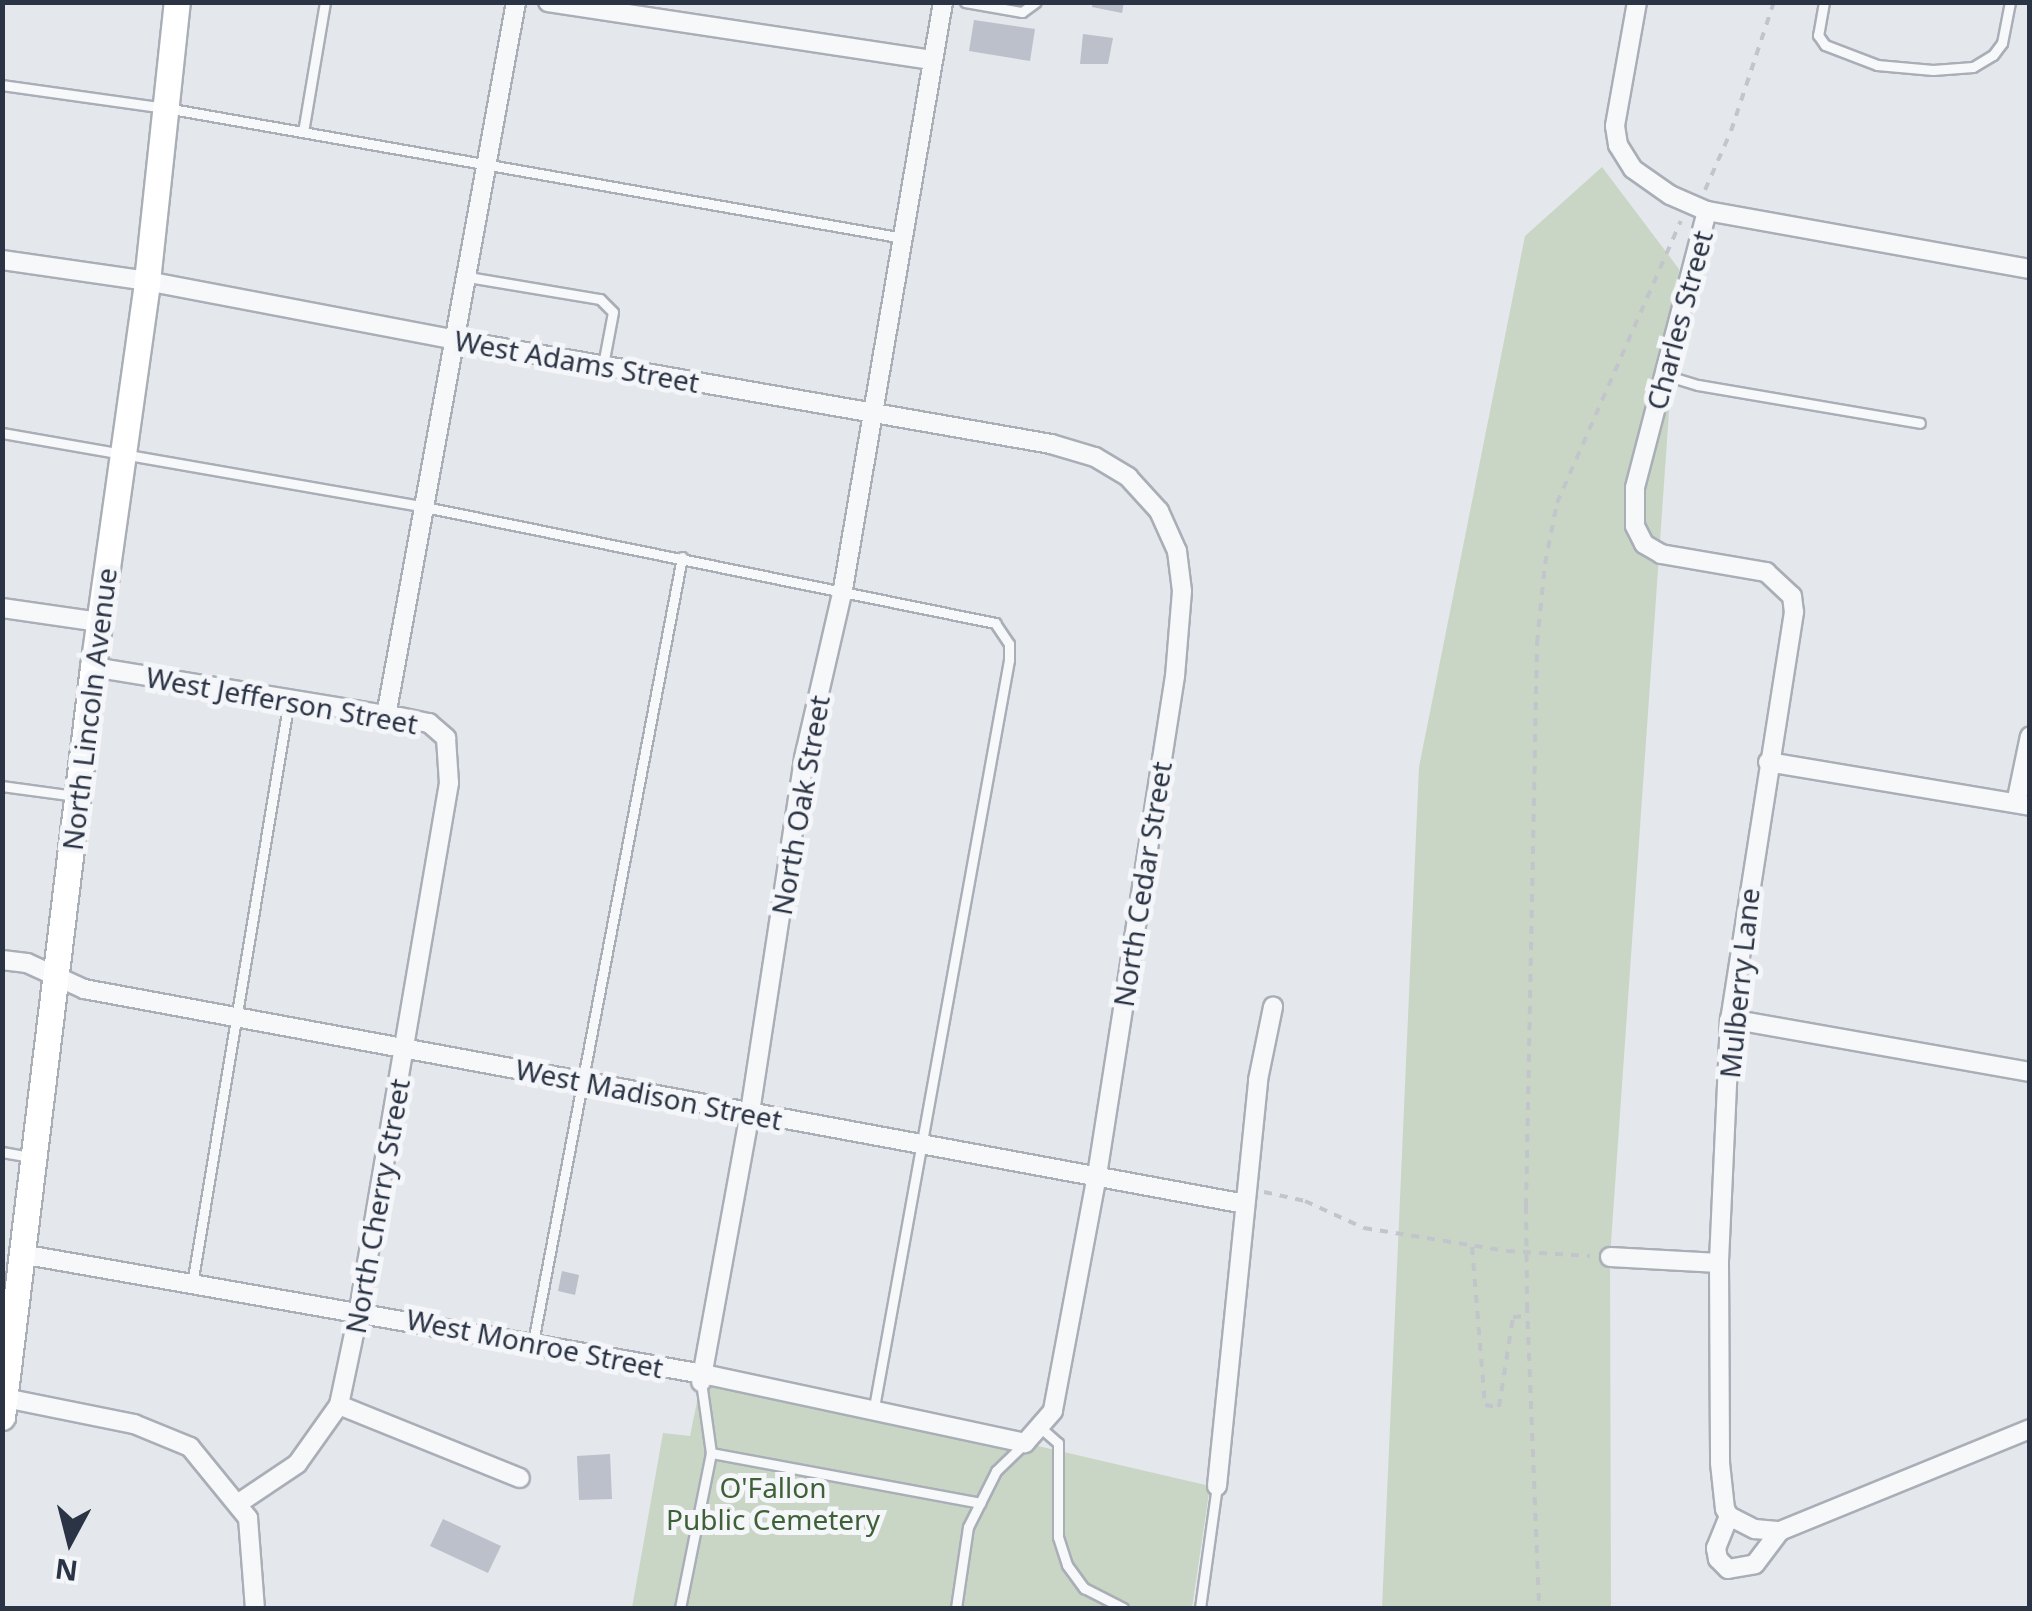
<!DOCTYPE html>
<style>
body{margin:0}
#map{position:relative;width:2032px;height:1611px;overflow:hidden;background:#e4e7ec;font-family:"Noto Sans",sans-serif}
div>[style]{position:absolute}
.green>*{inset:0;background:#c9d6c5}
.building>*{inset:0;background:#bbc0ca}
.path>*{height:4px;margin-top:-2px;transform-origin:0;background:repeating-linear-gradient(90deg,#c2c5cb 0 8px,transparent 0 16px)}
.roads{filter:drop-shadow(2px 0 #a9aeb7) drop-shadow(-2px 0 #a9aeb7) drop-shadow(0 2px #a9aeb7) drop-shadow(0 -2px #a9aeb7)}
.lane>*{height:9px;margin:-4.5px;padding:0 4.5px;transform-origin:4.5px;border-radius:4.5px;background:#f7f8fa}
.street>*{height:18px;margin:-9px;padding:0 9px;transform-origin:9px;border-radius:9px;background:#f7f8fa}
.secondary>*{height:25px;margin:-12.5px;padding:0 12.5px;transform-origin:12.5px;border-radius:12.5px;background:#fff}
.path-bridge>*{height:4px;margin-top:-2px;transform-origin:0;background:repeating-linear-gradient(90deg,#c2c5cb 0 8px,transparent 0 16px)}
span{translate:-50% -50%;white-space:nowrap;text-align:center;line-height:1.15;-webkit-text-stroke:10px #f4f6f9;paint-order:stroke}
.street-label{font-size:28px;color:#2b3445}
.park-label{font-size:28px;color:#3f6138}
.frame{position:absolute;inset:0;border:5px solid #2b3445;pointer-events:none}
.north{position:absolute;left:20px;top:1491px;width:100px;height:100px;-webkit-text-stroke:8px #f4f6f9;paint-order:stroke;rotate:187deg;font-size:28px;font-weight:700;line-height:40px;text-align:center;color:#2b3445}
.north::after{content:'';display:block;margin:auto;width:35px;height:45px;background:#2b3445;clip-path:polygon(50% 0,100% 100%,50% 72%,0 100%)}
</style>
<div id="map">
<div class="green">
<div style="clip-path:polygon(1602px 167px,1679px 269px,1610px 1257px,1611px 1608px,1382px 1608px,1419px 767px,1525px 236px)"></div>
<div style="clip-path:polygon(701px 1382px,1025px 1443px,1210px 1486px,1192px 1608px,632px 1608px,663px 1433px,690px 1436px)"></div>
</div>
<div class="building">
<div style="clip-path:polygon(1093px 2px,1124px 2px,1122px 13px,1092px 7px)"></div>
<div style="clip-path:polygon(974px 20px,1035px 29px,1030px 61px,969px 51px)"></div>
<div style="clip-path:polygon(1083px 34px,1113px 38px,1108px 64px,1080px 64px)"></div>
<div style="clip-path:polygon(562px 1271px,579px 1275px,575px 1295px,558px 1291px)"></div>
<div style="clip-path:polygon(610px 1454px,612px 1499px,579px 1500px,577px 1456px)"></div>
<div style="clip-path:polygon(443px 1519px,501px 1546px,488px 1573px,430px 1546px)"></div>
</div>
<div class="path">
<div style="left:1705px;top:190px;width:64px;rotate:-66.2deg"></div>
<div style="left:1731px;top:131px;width:136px;rotate:-71.6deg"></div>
<div style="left:1264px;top:1192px;width:42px;rotate:12.4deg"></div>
<div style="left:1305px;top:1201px;width:65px;rotate:24.6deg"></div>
<div style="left:1364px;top:1228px;width:145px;rotate:9.1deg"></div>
<div style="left:1507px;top:1251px;width:83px;rotate:3.4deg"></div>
<div style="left:1526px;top:1206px;width:563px;rotate:-88.88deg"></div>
<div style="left:1537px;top:643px;width:79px;rotate:-84.2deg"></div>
<div style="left:1545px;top:564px;width:62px;rotate:-78.9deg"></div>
<div style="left:1557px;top:503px;width:308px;rotate:-66.3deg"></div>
<div style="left:1472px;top:1247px;width:159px;rotate:85.3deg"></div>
<div style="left:1485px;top:1405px;width:14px;rotate:8deg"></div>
<div style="left:1499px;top:1407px;width:91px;rotate:-81.2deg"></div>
<div style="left:1513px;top:1317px;width:14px;rotate:-4deg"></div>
<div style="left:1527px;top:1305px;width:303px;rotate:87.7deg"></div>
</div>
<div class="roads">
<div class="lane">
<div style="left:965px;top:2px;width:58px;rotate:10deg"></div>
<div style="left:1022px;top:12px;width:17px;rotate:-36deg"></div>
<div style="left:1824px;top:2px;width:34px;rotate:100deg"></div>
<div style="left:1818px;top:35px;width:12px;rotate:55deg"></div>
<div style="left:1825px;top:45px;width:56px;rotate:21deg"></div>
<div style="left:1877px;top:65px;width:56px;rotate:5.1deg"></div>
<div style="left:1933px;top:70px;width:40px;rotate:-4.3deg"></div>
<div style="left:1973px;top:67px;width:23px;rotate:-31deg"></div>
<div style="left:1993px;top:55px;width:15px;rotate:-53deg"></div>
<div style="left:2002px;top:43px;width:42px;rotate:-79deg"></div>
<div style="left:2px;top:85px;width:166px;rotate:8deg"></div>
<div style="left:166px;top:108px;width:748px;rotate:10deg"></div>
<div style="left:303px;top:132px;width:132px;rotate:-80.4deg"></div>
<div style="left:468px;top:277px;width:134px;rotate:9.5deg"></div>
<div style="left:600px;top:299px;width:18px;rotate:45deg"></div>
<div style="left:613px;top:312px;width:54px;rotate:100.7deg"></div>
<div style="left:1665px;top:375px;width:34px;rotate:17deg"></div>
<div style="left:1698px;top:385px;width:225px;rotate:9.7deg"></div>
<div style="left:2px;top:433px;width:429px;rotate:9.9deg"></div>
<div style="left:425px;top:507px;width:582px;rotate:11.5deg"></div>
<div style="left:995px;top:623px;width:25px;rotate:56deg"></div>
<div style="left:1009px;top:644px;width:16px;rotate:90deg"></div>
<div style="left:1009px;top:660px;width:765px;rotate:100.24deg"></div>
<div style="left:2px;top:786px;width:74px;rotate:7.8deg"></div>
<div style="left:2px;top:1152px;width:28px;rotate:10deg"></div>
<div style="left:192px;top:1284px;width:592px;rotate:-80.57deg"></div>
<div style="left:533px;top:1342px;width:799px;rotate:-79.25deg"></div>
<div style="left:1042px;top:1429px;width:21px;rotate:41deg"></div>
<div style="left:1058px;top:1443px;width:94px;rotate:90deg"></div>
<div style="left:1058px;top:1537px;width:29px;rotate:72deg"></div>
<div style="left:1067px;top:1565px;width:29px;rotate:54deg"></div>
<div style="left:1084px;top:1588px;width:44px;rotate:27.1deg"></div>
<div style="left:711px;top:1453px;width:274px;rotate:10.5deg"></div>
<div style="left:680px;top:1608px;width:158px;rotate:-78.7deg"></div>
<div style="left:711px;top:1453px;width:72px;rotate:-98deg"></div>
<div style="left:956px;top:1608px;width:82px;rotate:-81.6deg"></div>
<div style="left:968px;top:1527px;width:63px;rotate:-63.4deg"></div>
<div style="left:996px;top:1471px;width:37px;rotate:-44deg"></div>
<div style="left:1200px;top:1608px;width:123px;rotate:-82.1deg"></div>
</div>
<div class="street">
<div style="left:548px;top:2px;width:388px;rotate:8.6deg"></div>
<div style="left:1637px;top:2px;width:126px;rotate:100.1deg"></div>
<div style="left:1615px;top:126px;width:19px;rotate:81deg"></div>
<div style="left:1618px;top:145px;width:28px;rotate:58deg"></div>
<div style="left:1633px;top:169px;width:45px;rotate:35.1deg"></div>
<div style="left:1670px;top:195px;width:40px;rotate:23.4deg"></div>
<div style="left:1707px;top:211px;width:328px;rotate:10.2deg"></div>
<div style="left:1707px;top:211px;width:286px;rotate:104.6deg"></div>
<div style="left:1635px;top:488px;width:38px;rotate:90deg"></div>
<div style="left:1635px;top:526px;width:20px;rotate:63deg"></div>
<div style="left:1644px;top:544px;width:20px;rotate:30deg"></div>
<div style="left:1661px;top:554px;width:107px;rotate:9.7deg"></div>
<div style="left:1766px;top:572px;width:35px;rotate:43deg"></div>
<div style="left:1792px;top:596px;width:16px;rotate:83deg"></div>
<div style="left:1794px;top:612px;width:412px;rotate:98.9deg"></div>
<div style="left:1730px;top:1019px;width:244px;rotate:92.6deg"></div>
<div style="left:1719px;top:1263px;width:200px;rotate:89.7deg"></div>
<div style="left:1720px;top:1463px;width:46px;rotate:83.8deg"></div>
<div style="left:1725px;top:1509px;width:8px;rotate:60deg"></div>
<div style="left:1729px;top:1516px;width:29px;rotate:27deg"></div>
<div style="left:1755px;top:1529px;width:25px;rotate:5deg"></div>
<div style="left:1780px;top:1531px;width:270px;rotate:-22.2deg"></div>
<div style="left:2px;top:260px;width:147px;rotate:8.2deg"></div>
<div style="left:147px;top:281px;width:316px;rotate:10.8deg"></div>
<div style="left:457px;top:340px;width:603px;rotate:9.93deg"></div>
<div style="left:1051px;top:444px;width:46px;rotate:16.5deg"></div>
<div style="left:1095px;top:457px;width:39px;rotate:31deg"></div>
<div style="left:1128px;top:477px;width:46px;rotate:47.6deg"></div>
<div style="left:1159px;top:511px;width:44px;rotate:65.8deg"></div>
<div style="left:1177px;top:551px;width:40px;rotate:82.9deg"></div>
<div style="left:1182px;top:591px;width:85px;rotate:94.7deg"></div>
<div style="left:1175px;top:676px;width:505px;rotate:98.88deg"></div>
<div style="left:1097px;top:1175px;width:240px;rotate:100.6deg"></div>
<div style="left:1053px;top:1411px;width:43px;rotate:131.2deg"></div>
<div style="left:1025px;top:1443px;width:329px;rotate:-167.9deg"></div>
<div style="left:703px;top:1374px;width:692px;rotate:-170.02deg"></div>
<div style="left:2px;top:608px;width:98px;rotate:8.2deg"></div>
<div style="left:93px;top:667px;width:311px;rotate:9.3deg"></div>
<div style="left:400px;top:717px;width:30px;rotate:12deg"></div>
<div style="left:429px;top:723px;width:23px;rotate:41deg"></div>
<div style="left:446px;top:738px;width:45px;rotate:86.2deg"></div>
<div style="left:449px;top:783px;width:535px;rotate:99.69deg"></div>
<div style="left:359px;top:1310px;width:97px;rotate:101.9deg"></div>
<div style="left:339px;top:1405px;width:72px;rotate:125.4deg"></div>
<div style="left:297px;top:1464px;width:70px;rotate:146.1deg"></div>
<div style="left:386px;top:716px;width:726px;rotate:-79.68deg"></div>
<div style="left:1768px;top:762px;width:266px;rotate:9.5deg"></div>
<div style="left:2016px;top:803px;width:68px;rotate:-78.2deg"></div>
<div style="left:2px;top:960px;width:25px;rotate:7deg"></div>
<div style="left:27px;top:963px;width:63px;rotate:24.5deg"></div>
<div style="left:84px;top:989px;width:1181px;rotate:10.49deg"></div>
<div style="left:1730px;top:1019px;width:305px;rotate:10deg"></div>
<div style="left:1610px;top:1257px;width:109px;rotate:3.2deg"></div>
<div style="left:701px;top:1382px;width:274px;rotate:-79.7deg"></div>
<div style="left:750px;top:1112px;width:358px;rotate:-81.3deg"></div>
<div style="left:804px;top:758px;width:173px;rotate:-77deg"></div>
<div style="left:843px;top:589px;width:595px;rotate:-80.33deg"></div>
<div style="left:5px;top:1398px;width:132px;rotate:11.4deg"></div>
<div style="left:134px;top:1424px;width:61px;rotate:22.3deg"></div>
<div style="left:190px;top:1447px;width:92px;rotate:50.8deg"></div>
<div style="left:248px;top:1518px;width:90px;rotate:85.6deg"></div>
<div style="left:339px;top:1405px;width:195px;rotate:22deg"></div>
<div style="left:1217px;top:1486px;width:408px;rotate:-84.2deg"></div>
<div style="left:1258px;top:1080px;width:75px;rotate:-78.4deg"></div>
<div style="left:1729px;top:1516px;width:35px;rotate:112deg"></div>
<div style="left:1716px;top:1548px;width:11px;rotate:80deg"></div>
<div style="left:1718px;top:1559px;width:14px;rotate:45deg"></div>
<div style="left:1728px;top:1569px;width:27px;rotate:-10deg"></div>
<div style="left:1755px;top:1564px;width:41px;rotate:-52.9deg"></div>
</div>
<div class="secondary">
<div style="left:2px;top:1417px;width:756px;rotate:-83.08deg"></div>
<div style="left:93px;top:667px;width:390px;rotate:-82deg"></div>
<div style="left:147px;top:281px;width:281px;rotate:-83.9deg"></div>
</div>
</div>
<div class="path-bridge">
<div style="left:1526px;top:1206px;width:99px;rotate:89.4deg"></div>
</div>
<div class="street-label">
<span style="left:1679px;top:320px;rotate:-75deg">Charles Street</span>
<span style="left:577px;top:361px;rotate:10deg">West Adams Street</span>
<span style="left:282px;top:700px;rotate:10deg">West Jefferson Street</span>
<span style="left:89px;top:709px;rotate:-83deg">North Lincoln Avenue</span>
<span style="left:800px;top:805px;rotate:-80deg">North Oak Street</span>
<span style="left:1142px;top:884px;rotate:-81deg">North Cedar Street</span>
<span style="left:1739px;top:983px;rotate:-84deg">Mulberry Lane</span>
<span style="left:649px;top:1094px;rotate:11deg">West Madison Street</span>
<span style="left:377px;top:1206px;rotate:-80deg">North Cherry Street</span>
<span style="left:535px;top:1343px;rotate:11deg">West Monroe Street</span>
</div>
<div class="park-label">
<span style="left:773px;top:1503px">O'Fallon<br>Public Cemetery</span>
</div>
<div class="frame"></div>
<div class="north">N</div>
</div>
